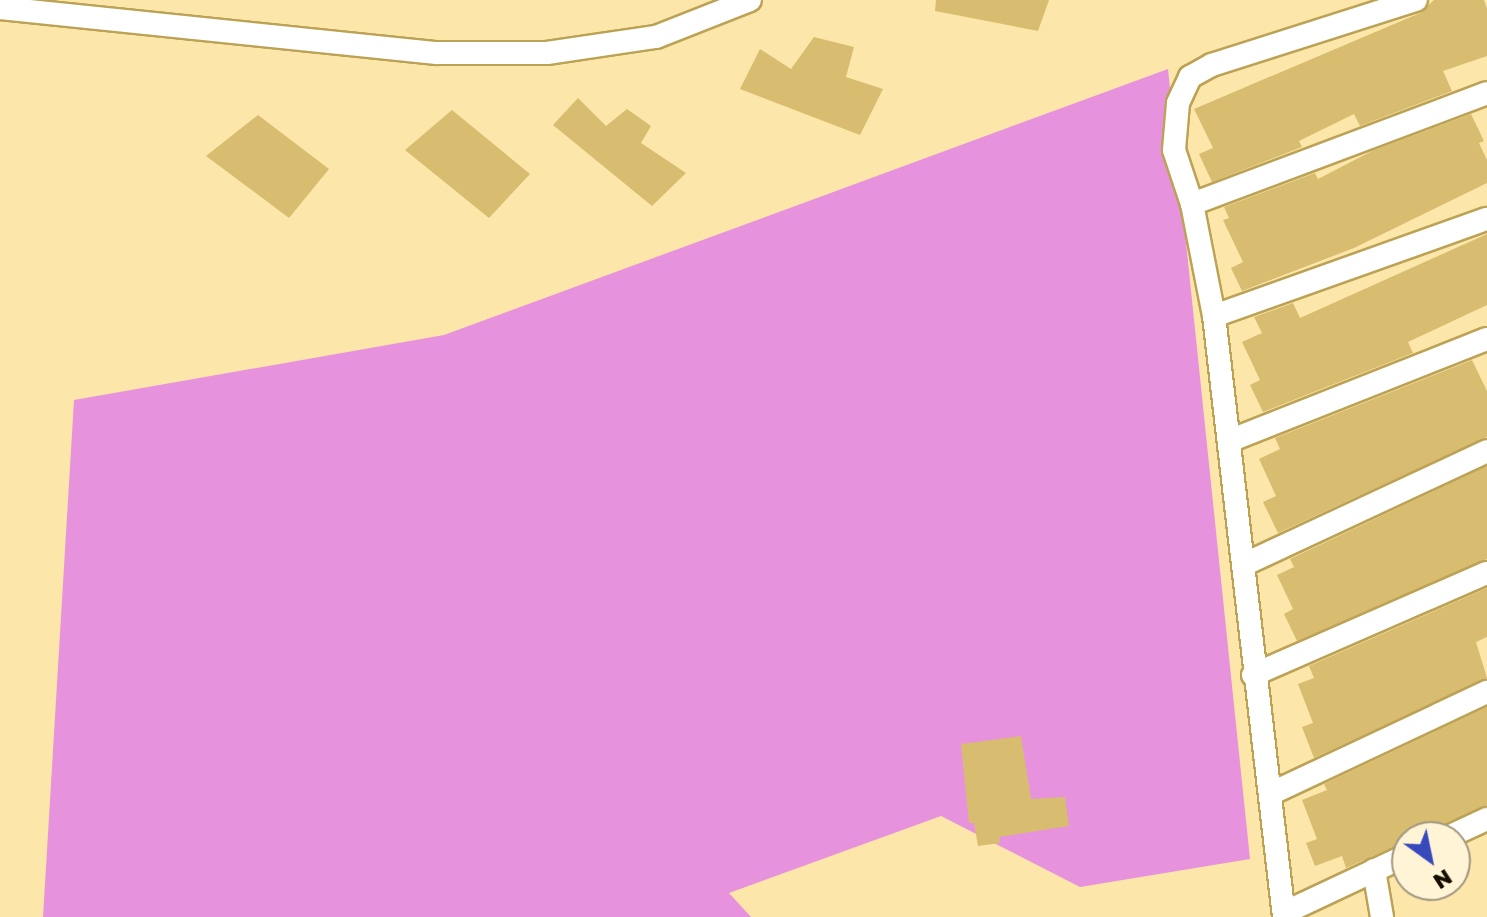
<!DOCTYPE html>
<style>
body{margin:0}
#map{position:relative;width:1487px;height:917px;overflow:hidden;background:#fce6a9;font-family:"Golos Text",sans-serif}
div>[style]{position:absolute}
.forest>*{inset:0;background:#e792dd}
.building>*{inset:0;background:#d8bd70}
.roads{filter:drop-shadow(2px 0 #bca255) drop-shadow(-2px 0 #bca255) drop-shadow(0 2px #bca255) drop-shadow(0 -2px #bca255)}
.minor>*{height:22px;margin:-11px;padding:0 11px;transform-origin:11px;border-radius:11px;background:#fff}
span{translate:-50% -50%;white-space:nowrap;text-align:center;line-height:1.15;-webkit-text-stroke:7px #fff4d6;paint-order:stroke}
.north{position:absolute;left:1391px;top:821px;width:80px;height:80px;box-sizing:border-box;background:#fff4d6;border:2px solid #a19880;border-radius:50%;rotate:147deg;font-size:22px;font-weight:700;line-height:32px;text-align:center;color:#150d00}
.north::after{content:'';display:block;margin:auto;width:28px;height:36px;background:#3849bc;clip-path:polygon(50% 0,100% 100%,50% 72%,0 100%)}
</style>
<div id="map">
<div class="forest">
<div style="clip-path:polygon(1168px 69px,1250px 859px,1080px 887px,941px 816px,729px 893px,751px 917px,43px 917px,74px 400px,444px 335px)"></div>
</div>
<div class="building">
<div style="clip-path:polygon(936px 0,1049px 0,1038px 31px,935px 11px)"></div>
<div style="clip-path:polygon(1434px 0,1484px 0,1487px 9px,1487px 56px,1443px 71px,1452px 91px,1360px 126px,1354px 114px,1299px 141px,1302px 147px,1212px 182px,1199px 154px,1213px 148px,1194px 109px,1420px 13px)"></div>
<div style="clip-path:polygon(814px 37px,854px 47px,846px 77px,883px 89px,860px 135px,740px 89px,760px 49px,791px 69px)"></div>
<div style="clip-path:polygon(578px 98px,606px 126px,627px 109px,651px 126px,641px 143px,686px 173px,652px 206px,553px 125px)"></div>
<div style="clip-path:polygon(452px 110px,530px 174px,489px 218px,405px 150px)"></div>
<div style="clip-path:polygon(1471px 114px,1484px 141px,1479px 143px,1487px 160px,1487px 183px,1354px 248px,1242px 291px,1231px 268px,1243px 262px,1223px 220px,1229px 218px,1224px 207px,1315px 173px,1318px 179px,1372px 151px)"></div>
<div style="clip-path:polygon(258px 115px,329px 169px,289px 218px,206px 156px)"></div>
<div style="clip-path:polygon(1487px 234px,1487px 305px,1408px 342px,1413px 353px,1263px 412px,1250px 385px,1260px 380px,1242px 342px,1262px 333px,1254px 317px,1293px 303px,1300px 318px)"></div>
<div style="clip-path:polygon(1472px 360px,1487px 391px,1487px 437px,1278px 533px,1263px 502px,1276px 496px,1259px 459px,1280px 449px,1275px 438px)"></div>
<div style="clip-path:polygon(1487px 466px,1487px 559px,1297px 641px,1284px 614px,1293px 609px,1277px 575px,1294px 567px,1290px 559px)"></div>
<div style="clip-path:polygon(1487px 588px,1487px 637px,1476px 642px,1487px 678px,1314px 758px,1302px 727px,1313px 723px,1298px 684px,1314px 678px,1309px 666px)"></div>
<div style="clip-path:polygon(1487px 707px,1487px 805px,1346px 868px,1342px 856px,1315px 866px,1306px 843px,1317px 839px,1302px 800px,1327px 790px,1324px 784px)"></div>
<div style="clip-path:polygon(1021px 736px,1031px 799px,1065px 797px,1069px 826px,999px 837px,1000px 843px,978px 846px,974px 823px,969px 823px,961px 744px)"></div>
</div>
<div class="roads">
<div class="minor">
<div style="left:0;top:8px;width:439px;rotate:5.9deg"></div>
<div style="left:437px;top:53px;width:110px"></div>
<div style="left:547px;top:53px;width:110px;rotate:-8.4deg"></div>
<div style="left:656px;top:37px;width:101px;rotate:-21.5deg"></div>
<div style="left:1192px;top:204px;width:315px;rotate:-20.6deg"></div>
<div style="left:1214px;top:316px;width:290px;rotate:-19.6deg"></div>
<div style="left:1229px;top:441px;width:277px;rotate:-21.6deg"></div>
<div style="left:1243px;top:565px;width:269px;rotate:-25deg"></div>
<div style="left:1253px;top:675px;width:255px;rotate:-23.6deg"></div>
<div style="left:1270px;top:794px;width:240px;rotate:-25.2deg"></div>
<div style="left:1448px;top:837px;width:43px;rotate:-24.8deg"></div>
<div style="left:1374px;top:870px;width:48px;rotate:80.3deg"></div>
<div style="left:1284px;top:913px;width:136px;rotate:-25.2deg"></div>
<div style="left:1284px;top:917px;width:605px;rotate:-96.64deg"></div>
<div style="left:1214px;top:316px;width:114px;rotate:-101.1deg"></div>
<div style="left:1192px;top:204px;width:57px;rotate:-108.4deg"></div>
<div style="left:1174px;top:150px;width:47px;rotate:-85.1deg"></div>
<div style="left:1178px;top:103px;width:29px;rotate:-65deg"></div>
<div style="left:1190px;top:77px;width:25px;rotate:-29deg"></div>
<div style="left:1212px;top:65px;width:214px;rotate:-17.7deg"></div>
</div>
</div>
<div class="north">N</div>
</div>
